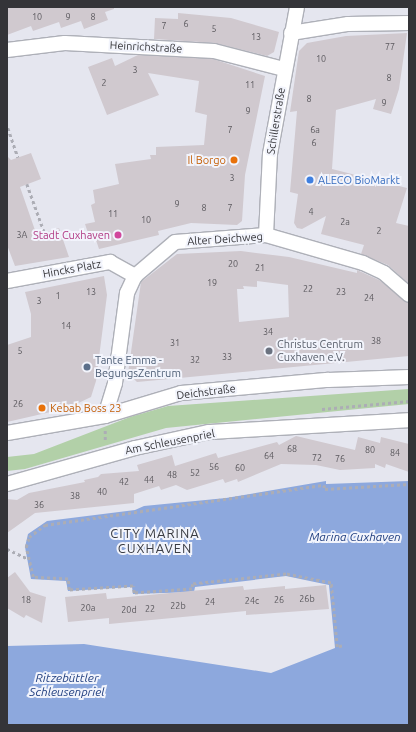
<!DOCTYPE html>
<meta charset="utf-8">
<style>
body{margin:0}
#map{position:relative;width:416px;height:732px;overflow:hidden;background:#e5e6ef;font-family:Ubuntu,sans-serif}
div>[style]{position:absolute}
.green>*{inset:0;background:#b2d0a8}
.water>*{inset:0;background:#8da8dd}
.building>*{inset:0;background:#d0c9cf}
.path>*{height:2.5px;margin-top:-1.25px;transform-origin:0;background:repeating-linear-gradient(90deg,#acadb5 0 3px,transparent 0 6px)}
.roads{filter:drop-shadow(1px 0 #aeb0b8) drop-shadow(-1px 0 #aeb0b8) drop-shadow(0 1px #aeb0b8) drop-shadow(0 -1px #aeb0b8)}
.street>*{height:14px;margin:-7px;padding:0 7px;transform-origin:7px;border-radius:7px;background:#fff}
.dots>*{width:11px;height:11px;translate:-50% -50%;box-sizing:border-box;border:2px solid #f2f4fc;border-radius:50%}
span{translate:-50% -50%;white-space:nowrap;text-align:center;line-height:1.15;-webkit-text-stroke:4px #f2f4fc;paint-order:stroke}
.number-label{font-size:9px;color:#5b595e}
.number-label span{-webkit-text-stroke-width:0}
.street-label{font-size:11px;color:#343438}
.food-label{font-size:11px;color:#c56008}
.right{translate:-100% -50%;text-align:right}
.left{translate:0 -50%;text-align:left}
.shop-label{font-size:11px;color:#366cbe}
.hotel-label{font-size:11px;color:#b23c85}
.worship-label{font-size:11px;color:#5b616d}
.service-label{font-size:11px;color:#4e5e75}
.water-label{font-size:12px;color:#234080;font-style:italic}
.quarter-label{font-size:13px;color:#3a3c43;letter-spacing:1px}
.frame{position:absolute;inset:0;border:8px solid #343438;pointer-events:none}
</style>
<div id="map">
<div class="green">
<div style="clip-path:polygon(409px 389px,409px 404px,166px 428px,25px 469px,7px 471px,7px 457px,34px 454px,130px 417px,168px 406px)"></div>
</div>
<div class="water">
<div style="clip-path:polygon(326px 481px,326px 484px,409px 481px,409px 724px,7px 725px,7px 646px,84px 644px,271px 673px,335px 648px,329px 585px,286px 576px,195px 587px,194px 592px,133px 594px,132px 587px,68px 591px,66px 581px,31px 579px,25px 547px,28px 534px,47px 521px,135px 510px,144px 506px,226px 498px)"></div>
</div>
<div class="building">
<div style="clip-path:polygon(7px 7px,114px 7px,114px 9px,105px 12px,108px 20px,84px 29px,81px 21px,61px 28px,59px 22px,33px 31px,31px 26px,7px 35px)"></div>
<div style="clip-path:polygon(178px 13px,231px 18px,279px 32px,274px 52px,267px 56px,215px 43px,154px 39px,155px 18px,178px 19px)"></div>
<div style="clip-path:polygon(407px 33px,399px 89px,391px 114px,373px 109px,376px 99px,336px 110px,332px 169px,407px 188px,396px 223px,409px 226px,409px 284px,388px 265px,361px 254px,364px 245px,321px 234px,326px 216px,302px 229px,297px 228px,294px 223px,298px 194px,290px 192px,297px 111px,290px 112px,299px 51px,307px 43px,346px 36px)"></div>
<div style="clip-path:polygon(138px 55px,213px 59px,265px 76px,245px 175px,242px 221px,237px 225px,191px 223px,158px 231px,159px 235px,99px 249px,95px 237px,90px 239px,85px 224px,95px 222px,91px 205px,95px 203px,93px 190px,119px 184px,115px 164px,151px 159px,150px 155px,156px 155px,156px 147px,204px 145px,207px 115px,195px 112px,199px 81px,148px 73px,159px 95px,107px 115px,88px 67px,112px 58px,115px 66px)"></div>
<div style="clip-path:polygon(31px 153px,41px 179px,20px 187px,37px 236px,59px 228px,69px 257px,15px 266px,7px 245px,7px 156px,11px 160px)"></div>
<div style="clip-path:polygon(evenodd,241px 251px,289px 257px,357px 273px,357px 270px,379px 280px,409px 303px,409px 356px,137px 382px,128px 373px,141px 282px,177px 254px,241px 251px,257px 281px,288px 285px,289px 317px,239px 322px,237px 289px,244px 289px,243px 286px,257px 287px,257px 281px)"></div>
<div style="clip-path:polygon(104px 276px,107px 295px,96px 381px,91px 397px,68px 408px,7px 422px,7px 345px,31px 337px,31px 314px,25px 292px)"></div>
<div style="clip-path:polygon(296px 436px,355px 450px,358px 437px,380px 443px,381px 437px,409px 444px,409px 472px,386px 464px,385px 468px,375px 464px,375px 468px,340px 470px,316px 465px,281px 464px,238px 482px,237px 479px,225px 483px,223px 479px,187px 490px,176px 485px,161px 490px,159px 486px,134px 494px,134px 503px,35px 513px,7px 533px,7px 499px,17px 500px,29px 493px,85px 482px,84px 480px,98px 477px,101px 474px,139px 471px,137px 465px,172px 455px,175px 466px,216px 453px,218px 458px,277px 442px,279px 445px)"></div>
<div style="clip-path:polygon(15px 572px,30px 592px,46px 597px,42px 623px,26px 615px,24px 618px,7px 608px,7px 578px)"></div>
<div style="clip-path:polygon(326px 585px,329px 609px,246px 615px,246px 611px,109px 624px,109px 618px,68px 622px,65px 597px,106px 593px,107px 599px,243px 586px,244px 590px,285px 586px,285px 589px)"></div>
</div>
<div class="path">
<div style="left:8px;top:128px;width:31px;rotate:71deg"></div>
<div style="left:27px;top:184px;width:53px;rotate:70.2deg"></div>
<div style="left:322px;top:409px;width:87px;rotate:-5.3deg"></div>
<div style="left:105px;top:440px;width:10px;rotate:-90deg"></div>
<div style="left:7px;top:549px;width:23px;rotate:25deg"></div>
<div style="left:342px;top:646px;width:5px;rotate:169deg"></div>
<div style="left:337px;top:647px;width:64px;rotate:-95.4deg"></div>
<div style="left:331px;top:583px;width:46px;rotate:-168.7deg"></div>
<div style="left:286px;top:574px;width:94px;rotate:173.9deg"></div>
<div style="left:193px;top:584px;width:5px;rotate:101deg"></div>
<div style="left:192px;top:589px;width:58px;rotate:176.1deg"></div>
<div style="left:134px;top:593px;width:7px;rotate:-98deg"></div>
<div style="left:133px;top:586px;width:64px;rotate:176.4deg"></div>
<div style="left:69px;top:590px;width:11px;rotate:-95deg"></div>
<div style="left:68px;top:579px;width:35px;rotate:-177deg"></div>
<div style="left:33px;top:577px;width:31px;rotate:-103deg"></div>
<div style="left:26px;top:547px;width:10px;rotate:-73deg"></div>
<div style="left:29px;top:537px;width:20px;rotate:-37deg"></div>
<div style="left:45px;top:525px;width:282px;rotate:-8.2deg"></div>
<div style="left:324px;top:485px;width:4px;rotate:76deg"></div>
<div style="left:325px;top:489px;width:84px;rotate:-3.4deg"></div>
</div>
<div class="roads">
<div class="street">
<div style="left:291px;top:33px;width:58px;rotate:-9deg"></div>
<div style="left:348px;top:24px;width:61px;rotate:-0.9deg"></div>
<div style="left:7px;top:50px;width:58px;rotate:-6.9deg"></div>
<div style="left:65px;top:43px;width:149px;rotate:3.1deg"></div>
<div style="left:214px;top:51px;width:72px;rotate:14.4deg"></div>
<div style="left:266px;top:235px;width:81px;rotate:-87.2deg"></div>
<div style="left:270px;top:154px;width:149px;rotate:-79.6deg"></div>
<div style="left:7px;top:281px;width:105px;rotate:-10.5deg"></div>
<div style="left:110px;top:262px;width:29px;rotate:29deg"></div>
<div style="left:105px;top:416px;width:34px;rotate:-73deg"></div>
<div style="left:115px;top:383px;width:91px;rotate:-82.4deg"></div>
<div style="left:127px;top:293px;width:19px;rotate:-65deg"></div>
<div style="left:135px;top:276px;width:52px;rotate:-40.4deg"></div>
<div style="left:175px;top:242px;width:91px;rotate:-4.4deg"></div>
<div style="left:266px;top:235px;width:101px;rotate:16.1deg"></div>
<div style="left:363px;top:263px;width:23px;rotate:25deg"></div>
<div style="left:384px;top:273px;width:33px;rotate:41deg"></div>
<div style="left:7px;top:433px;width:99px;rotate:-9.8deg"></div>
<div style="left:105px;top:416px;width:79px;rotate:-16.8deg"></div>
<div style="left:181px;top:393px;width:148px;rotate:-5.1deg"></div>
<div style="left:328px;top:380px;width:81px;rotate:-2.1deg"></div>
<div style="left:7px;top:484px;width:133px;rotate:-15.7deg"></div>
<div style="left:135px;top:448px;width:76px;rotate:-12.2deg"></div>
<div style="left:209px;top:432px;width:200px;rotate:-3.4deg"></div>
</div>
</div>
<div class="dots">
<div style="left:234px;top:160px;background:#e8710a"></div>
<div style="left:310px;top:180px;background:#3f7fe0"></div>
<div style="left:118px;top:235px;background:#d1479c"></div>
<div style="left:269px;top:351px;background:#6b7280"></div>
<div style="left:87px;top:367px;background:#5c6f8a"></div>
<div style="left:42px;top:408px;background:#e8710a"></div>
</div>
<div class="number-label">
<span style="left:37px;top:17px">10</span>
<span style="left:68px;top:17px">9</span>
<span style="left:93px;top:17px">8</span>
<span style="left:186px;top:24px">6</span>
<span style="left:164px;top:26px">7</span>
<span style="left:214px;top:29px">5</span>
<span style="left:256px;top:37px">13</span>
<span style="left:390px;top:47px">77</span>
<span style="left:321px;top:59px">10</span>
<span style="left:135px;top:70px">3</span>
<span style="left:389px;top:78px">8</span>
<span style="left:104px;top:83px">2</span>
<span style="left:250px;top:85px">11</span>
<span style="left:309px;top:99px">8</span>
<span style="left:384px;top:103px">9</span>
<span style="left:248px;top:111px">9</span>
<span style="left:230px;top:130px">7</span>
<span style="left:315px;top:130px">6a</span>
<span style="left:314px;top:143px">6</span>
<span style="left:232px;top:178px">3</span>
<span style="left:177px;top:204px">9</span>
<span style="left:204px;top:208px">8</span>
<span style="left:230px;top:208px">7</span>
<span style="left:311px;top:212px">4</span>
<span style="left:113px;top:214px">11</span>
<span style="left:146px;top:220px">10</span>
<span style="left:345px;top:222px">2a</span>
<span style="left:379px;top:231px">2</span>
<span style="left:22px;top:235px">3A</span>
<span style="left:233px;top:264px">20</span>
<span style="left:260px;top:268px">21</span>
<span style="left:212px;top:283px">19</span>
<span style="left:308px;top:289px">22</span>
<span style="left:91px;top:292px">13</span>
<span style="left:341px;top:292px">23</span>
<span style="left:58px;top:296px">1</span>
<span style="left:369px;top:298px">24</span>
<span style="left:39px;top:301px">3</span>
<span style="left:66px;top:326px">14</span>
<span style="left:268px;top:332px">34</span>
<span style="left:376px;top:341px">38</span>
<span style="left:175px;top:343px">31</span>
<span style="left:20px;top:351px">5</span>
<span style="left:227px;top:357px">33</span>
<span style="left:195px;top:360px">32</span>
<span style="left:18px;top:404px">26</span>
<span style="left:292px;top:449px">68</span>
<span style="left:370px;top:450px">80</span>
<span style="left:395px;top:453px">84</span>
<span style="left:269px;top:456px">64</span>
<span style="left:317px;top:458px">72</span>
<span style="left:340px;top:459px">76</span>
<span style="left:214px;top:467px">56</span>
<span style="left:240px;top:468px">60</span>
<span style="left:195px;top:473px">52</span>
<span style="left:172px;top:475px">48</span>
<span style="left:149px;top:480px">44</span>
<span style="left:124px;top:482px">42</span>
<span style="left:102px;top:492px">40</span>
<span style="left:75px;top:496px">38</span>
<span style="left:39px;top:505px">36</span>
<span style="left:307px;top:599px">26b</span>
<span style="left:26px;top:600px">18</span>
<span style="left:279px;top:600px">26</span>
<span style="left:252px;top:601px">24c</span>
<span style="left:210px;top:602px">24</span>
<span style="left:178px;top:606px">22b</span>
<span style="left:88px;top:608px">20a</span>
<span style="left:150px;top:609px">22</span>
<span style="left:129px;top:610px">20d</span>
</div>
<div class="street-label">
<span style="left:146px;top:47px;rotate:3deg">Heinrichstraße</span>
<span style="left:276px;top:121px;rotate:-81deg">Schillerstraße</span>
<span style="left:225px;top:239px;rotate:-4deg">Alter Deichweg</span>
<span style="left:72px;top:269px;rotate:-10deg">Hincks Platz</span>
<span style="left:206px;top:392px;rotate:-7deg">Deichstraße</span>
<span style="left:170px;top:442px;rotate:-11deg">Am Schleusenpriel</span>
</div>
<div class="food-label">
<span class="right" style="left:226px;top:160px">Il Borgo</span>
<span class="left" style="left:50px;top:408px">Kebab Boss 23</span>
</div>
<div class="shop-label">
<span class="left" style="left:318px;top:180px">ALECO BioMarkt</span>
</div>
<div class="hotel-label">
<span class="right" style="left:110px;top:235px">Stadt Cuxhaven</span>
</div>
<div class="worship-label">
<span class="left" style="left:277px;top:351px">Christus Centrum<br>Cuxhaven e.V.</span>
</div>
<div class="service-label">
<span class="left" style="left:95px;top:367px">Tante Emma -<br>BegungsZentrum</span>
</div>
<div class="water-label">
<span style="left:355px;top:537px">Marina Cuxhaven</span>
<span style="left:67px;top:685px">Ritzebüttler<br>Schleusenpriel</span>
</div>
<div class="quarter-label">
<span style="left:155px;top:541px">CITY MARINA<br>CUXHAVEN</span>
</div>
<div class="frame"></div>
</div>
